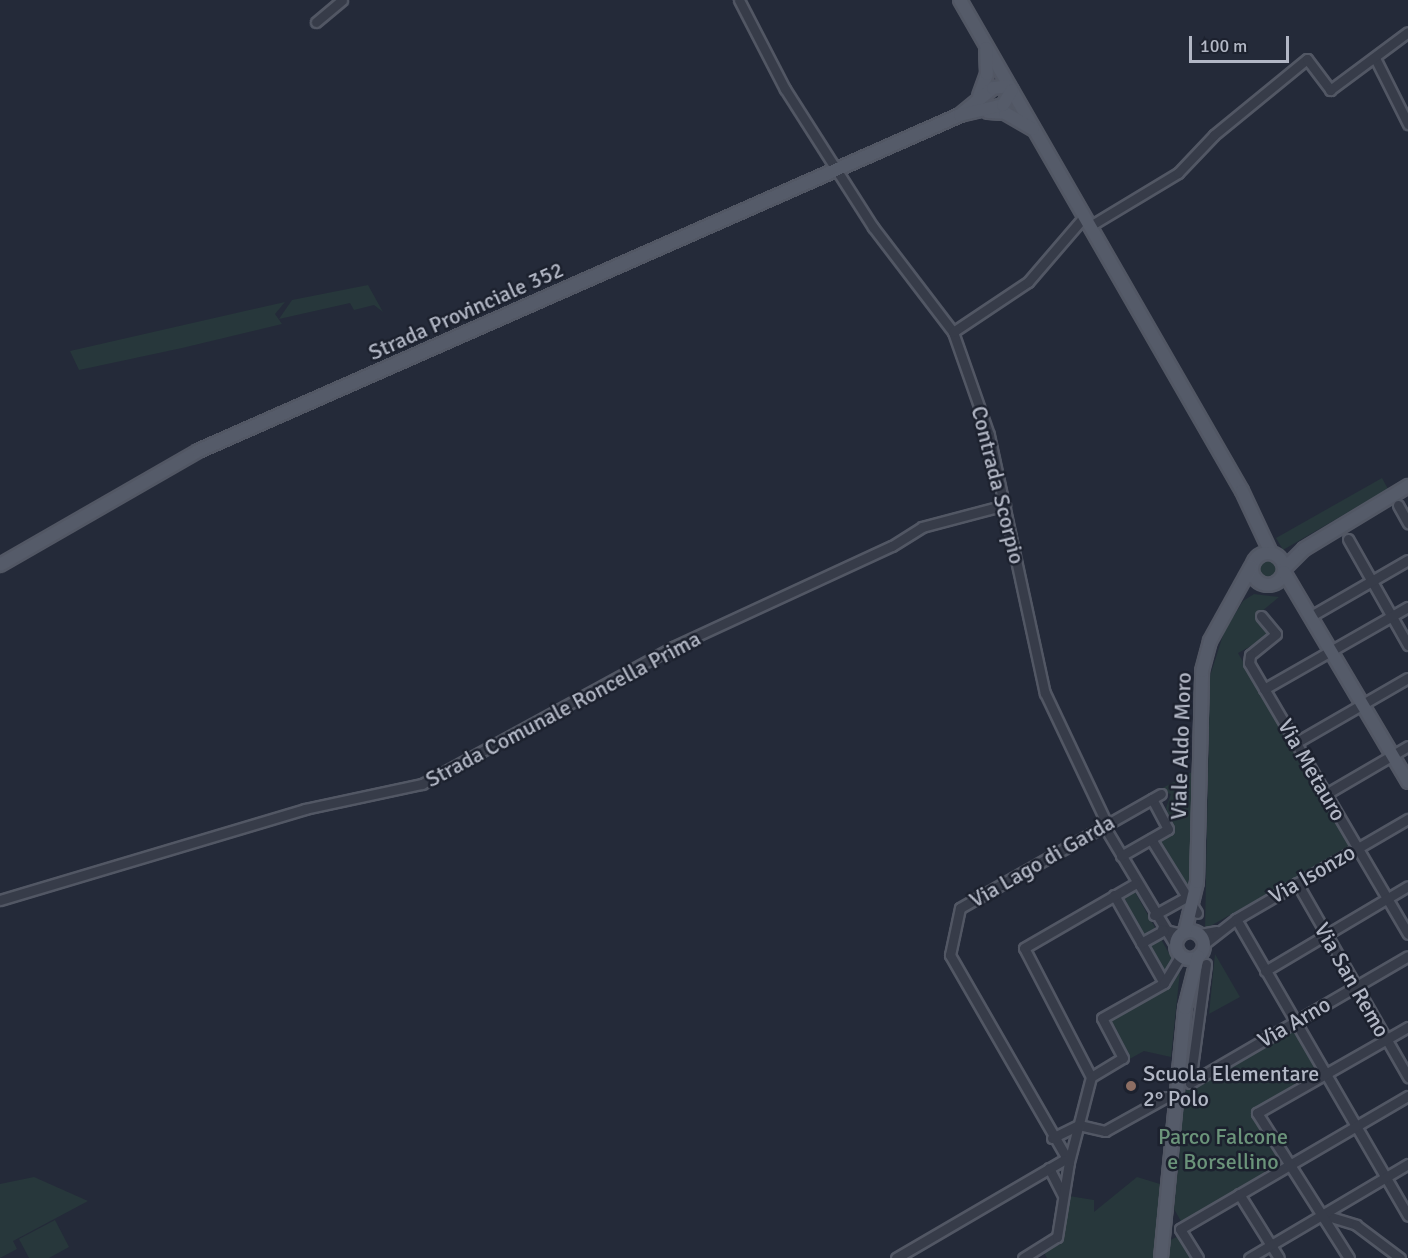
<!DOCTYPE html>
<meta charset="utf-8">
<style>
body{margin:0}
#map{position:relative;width:1408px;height:1258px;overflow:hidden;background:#242a39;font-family:Signika,sans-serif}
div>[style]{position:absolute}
.green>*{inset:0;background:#27373b}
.round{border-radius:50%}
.roads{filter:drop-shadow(2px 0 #525764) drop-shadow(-2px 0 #525764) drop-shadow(0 2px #525764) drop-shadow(0 -2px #525764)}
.minor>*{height:9px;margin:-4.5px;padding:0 4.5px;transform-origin:4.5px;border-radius:4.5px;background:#373c49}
.major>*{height:12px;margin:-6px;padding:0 6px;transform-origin:6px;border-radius:6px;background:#555b69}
.major>.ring{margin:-6px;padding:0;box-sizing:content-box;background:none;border:12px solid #555b69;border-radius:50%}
.dots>*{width:16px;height:16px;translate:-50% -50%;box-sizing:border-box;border:3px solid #1c212e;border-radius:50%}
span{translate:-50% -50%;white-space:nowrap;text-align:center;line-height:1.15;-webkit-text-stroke:5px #1c212e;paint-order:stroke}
.street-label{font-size:22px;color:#b2b7c5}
.poi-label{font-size:22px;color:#b2b7c5}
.left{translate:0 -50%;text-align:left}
.park-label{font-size:22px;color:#6b947a}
.scale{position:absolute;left:1189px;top:36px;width:100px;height:27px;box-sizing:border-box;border:3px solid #b2b7c5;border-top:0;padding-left:8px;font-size:18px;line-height:21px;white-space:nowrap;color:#b2b7c5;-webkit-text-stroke:4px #1c212e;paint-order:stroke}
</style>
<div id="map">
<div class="green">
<div style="clip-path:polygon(368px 285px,383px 312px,374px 305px,354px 310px,350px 303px,279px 319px,292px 300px)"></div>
<div style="clip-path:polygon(285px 302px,275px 314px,282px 324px,182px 348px,79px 370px,70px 351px)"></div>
<div style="clip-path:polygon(1382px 478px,1388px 489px,1283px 550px,1276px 538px)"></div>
<div class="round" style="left:1257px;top:559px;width:20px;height:20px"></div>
<div style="clip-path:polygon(1254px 594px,1279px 597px,1255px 617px,1270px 636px,1238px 653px,1351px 847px,1205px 929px,1210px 676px,1224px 632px,1243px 601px)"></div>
<div style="clip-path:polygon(1192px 772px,1191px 865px,1187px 895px,1153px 840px,1174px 828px,1166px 808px,1171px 794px,1157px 791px)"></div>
<div style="clip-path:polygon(1135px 892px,1157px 931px,1141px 941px,1121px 906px,1127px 902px,1122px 897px)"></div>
<div style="clip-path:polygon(1159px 936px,1173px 960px,1162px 977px,1143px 945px)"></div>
<div style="clip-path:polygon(1215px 954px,1240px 997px,1209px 1014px)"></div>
<div style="clip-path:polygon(1180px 971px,1171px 1057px,1144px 1051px,1124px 1062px,1126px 1052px,1109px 1020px,1167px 986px)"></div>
<div style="clip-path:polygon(1295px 1026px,1323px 1073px,1252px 1114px,1284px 1163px,1182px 1223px,1174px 1209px,1185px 1091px)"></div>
<div style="clip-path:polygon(34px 1177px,88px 1201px,13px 1241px,17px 1249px,0 1258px,0 1184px)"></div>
<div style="clip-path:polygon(1137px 1177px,1160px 1184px,1153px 1258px,1047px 1258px,1043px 1251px,1059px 1243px,1069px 1196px,1094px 1200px,1094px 1212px)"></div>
<div style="clip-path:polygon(55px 1220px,69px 1247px,49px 1258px,29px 1258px,19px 1239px)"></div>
<div style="clip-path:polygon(1179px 1236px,1192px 1258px,1169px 1258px,1170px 1240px)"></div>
</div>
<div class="roads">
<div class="minor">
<div style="left:739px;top:0;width:100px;rotate:62.7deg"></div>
<div style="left:785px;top:89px;width:164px;rotate:57.5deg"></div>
<div style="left:873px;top:227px;width:132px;rotate:52.7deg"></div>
<div style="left:953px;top:332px;width:109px;rotate:70.7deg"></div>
<div style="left:989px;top:435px;width:264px;rotate:77.8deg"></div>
<div style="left:1045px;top:693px;width:145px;rotate:64.7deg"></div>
<div style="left:316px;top:22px;width:34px;rotate:-40deg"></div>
<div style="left:1375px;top:58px;width:74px;rotate:63.4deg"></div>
<div style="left:1090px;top:226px;width:103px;rotate:-31.1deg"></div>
<div style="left:1178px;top:173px;width:52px;rotate:-46.5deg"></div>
<div style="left:1214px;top:135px;width:120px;rotate:-39.3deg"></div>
<div style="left:1307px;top:59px;width:39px;rotate:53deg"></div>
<div style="left:1330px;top:90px;width:97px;rotate:-36.6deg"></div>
<div style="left:953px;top:332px;width:90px;rotate:-33.7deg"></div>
<div style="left:1028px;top:282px;width:86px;rotate:-49.3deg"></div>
<div style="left:1398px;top:505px;width:21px;rotate:61deg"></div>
<div style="left:1348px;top:539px;width:122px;rotate:60.5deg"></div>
<div style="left:1261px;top:616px;width:23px;rotate:50deg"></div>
<div style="left:1276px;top:634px;width:33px;rotate:141deg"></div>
<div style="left:1250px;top:655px;width:8px;rotate:97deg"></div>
<div style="left:1249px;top:663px;width:314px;rotate:59.6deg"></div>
<div style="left:1311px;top:616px;width:112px;rotate:-30deg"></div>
<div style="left:1264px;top:689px;width:166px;rotate:-29.7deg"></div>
<div style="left:1297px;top:742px;width:128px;rotate:-30deg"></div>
<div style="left:1326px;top:794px;width:95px;rotate:-30.3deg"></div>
<div style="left:1104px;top:826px;width:142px;rotate:59.1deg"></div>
<div style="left:1151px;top:839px;width:87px;rotate:58.1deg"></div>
<div style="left:1121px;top:856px;width:54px;rotate:-29.9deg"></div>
<div style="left:1168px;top:829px;width:34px;rotate:-118deg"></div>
<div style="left:1297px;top:883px;width:224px;rotate:60.2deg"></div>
<div style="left:1114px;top:895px;width:101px;rotate:60.4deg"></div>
<div style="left:0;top:900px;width:318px;rotate:-16.6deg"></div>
<div style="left:305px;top:809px;width:120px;rotate:-12.1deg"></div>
<div style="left:422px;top:784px;width:286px;rotate:-28.6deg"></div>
<div style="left:673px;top:647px;width:241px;rotate:-24.8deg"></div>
<div style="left:892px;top:546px;width:36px;rotate:-32deg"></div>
<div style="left:922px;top:527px;width:86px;rotate:-14.8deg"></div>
<div style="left:1154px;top:915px;width:39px;rotate:-29deg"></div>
<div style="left:1236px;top:919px;width:343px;rotate:59.9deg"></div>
<div style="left:1162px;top:929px;width:20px;rotate:15deg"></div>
<div style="left:1200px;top:934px;width:17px;rotate:-10deg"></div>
<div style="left:1141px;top:943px;width:26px;rotate:-29deg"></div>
<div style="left:1204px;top:944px;width:41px;rotate:-38deg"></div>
<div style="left:1236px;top:919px;width:199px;rotate:-30.2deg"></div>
<div style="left:1206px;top:964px;width:120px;rotate:97.7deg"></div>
<div style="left:1190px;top:1083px;width:252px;rotate:-30.2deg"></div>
<div style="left:1265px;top:971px;width:166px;rotate:-30.7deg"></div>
<div style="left:1091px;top:1077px;width:145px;rotate:-117.4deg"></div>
<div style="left:1024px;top:948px;width:129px;rotate:-30.1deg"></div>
<div style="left:1091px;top:1077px;width:37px;rotate:-31deg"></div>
<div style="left:1123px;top:1058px;width:45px;rotate:-117.7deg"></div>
<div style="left:1102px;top:1018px;width:71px;rotate:-29.4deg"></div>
<div style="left:1164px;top:983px;width:33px;rotate:-59deg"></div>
<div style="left:1079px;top:1125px;width:27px;rotate:13deg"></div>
<div style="left:1105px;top:1131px;width:70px;rotate:-29.1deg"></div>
<div style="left:1052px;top:1138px;width:30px;rotate:-26deg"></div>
<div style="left:1069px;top:1162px;width:239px;rotate:-119.9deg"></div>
<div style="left:950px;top:955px;width:48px;rotate:-78deg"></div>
<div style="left:960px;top:908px;width:231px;rotate:-29.6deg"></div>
<div style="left:1049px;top:1168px;width:30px;rotate:63deg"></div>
<div style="left:1239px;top:1194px;width:75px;rotate:58deg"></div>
<div style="left:1321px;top:1214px;width:37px;rotate:17deg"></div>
<div style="left:1356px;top:1225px;width:55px;rotate:36.9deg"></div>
<div style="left:896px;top:1258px;width:194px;rotate:-30.3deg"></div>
<div style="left:1023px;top:1258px;width:40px;rotate:-32deg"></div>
<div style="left:1057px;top:1237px;width:76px;rotate:-80.9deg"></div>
<div style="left:1069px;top:1162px;width:88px;rotate:-75.5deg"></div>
<div style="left:1198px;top:1258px;width:34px;rotate:-122deg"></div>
<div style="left:1180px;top:1229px;width:264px;rotate:-30.3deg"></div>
<div style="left:1249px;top:1258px;width:185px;rotate:-30.6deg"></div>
<div style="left:1349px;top:1258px;width:172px;rotate:-122.4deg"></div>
<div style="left:1257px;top:1113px;width:174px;rotate:-29.7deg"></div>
</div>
<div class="major">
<div style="left:960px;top:0;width:566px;rotate:60.13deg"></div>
<div style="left:1242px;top:491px;width:68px;rotate:64.9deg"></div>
<div style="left:979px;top:96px;width:23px;rotate:-70deg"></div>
<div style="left:987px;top:74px;width:26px;rotate:-92deg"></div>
<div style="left:988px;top:112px;width:17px;rotate:3deg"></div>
<div style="left:1005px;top:113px;width:32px;rotate:30deg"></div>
<div style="left:960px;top:115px;width:43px;rotate:-39.3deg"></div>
<div style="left:993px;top:88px;width:16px;rotate:-7deg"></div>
<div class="ring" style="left:1252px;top:553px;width:20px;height:20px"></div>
<div style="left:0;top:565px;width:228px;rotate:-29.9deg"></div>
<div style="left:198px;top:451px;width:833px;rotate:-23.79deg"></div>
<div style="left:960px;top:115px;width:44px;rotate:-13.1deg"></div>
<div style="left:1003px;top:105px;width:17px;rotate:-59deg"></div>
<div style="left:1284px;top:569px;width:28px;rotate:-45deg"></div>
<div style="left:1304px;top:549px;width:122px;rotate:-31.2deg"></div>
<div style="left:1284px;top:572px;width:244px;rotate:59.4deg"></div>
<div class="ring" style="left:1176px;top:931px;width:16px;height:16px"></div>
<div style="left:1185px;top:932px;width:51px;rotate:-76.5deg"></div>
<div style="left:1197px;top:882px;width:211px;rotate:-88.6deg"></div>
<div style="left:1202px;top:671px;width:31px;rotate:-75deg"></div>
<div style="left:1210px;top:641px;width:85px;rotate:-61deg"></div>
<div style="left:1161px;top:1258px;width:251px;rotate:-84.5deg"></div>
<div style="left:1185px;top:1008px;width:53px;rotate:-75.7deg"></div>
</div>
</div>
<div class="dots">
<div style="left:1131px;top:1086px;background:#8d6e63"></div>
</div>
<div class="street-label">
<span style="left:466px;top:311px;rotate:-24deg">Strada Provinciale 352</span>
<span style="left:998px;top:485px;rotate:76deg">Contrada Scorpio</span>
<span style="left:563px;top:709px;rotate:-28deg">Strada Comunale Roncella Prima</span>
<span style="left:1181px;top:746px;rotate:-88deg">Viale Aldo Moro</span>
<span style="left:1312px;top:770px;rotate:60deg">Via Metauro</span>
<span style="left:1042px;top:861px;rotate:-30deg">Via Lago di Garda</span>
<span style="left:1312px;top:874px;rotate:-30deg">Via Isonzo</span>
<span style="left:1352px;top:980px;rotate:60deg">Via San Remo</span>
<span style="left:1294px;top:1022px;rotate:-30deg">Via Arno</span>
</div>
<div class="poi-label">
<span class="left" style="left:1143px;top:1086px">Scuola Elementare<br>2° Polo</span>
</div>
<div class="park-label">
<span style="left:1223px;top:1149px">Parco Falcone<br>e Borsellino</span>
</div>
<div class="scale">100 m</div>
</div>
